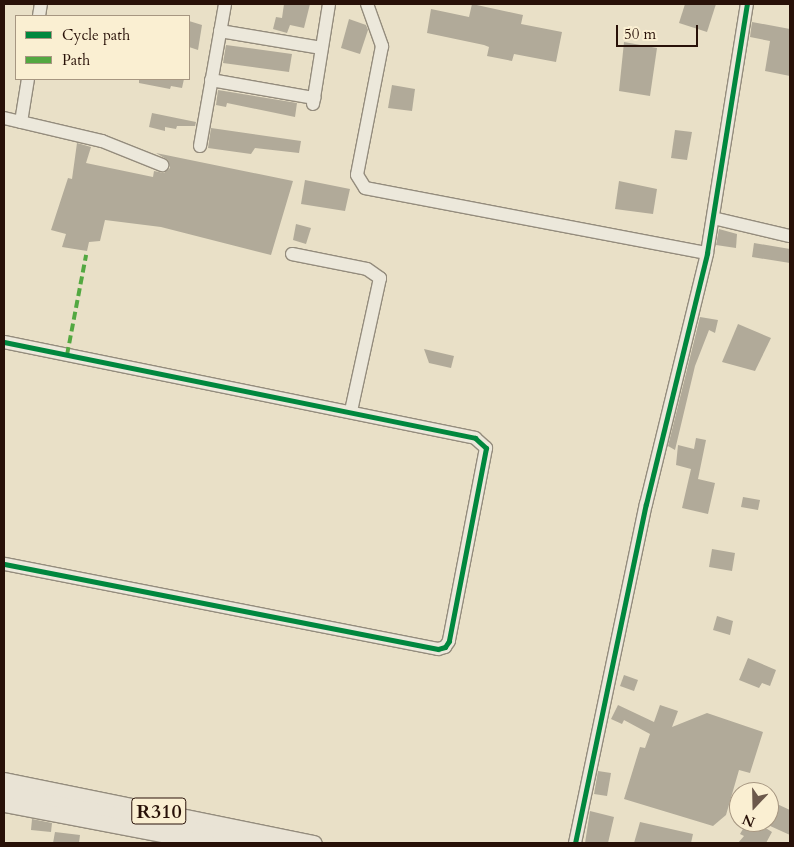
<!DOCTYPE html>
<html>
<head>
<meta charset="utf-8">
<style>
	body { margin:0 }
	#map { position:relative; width:794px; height:847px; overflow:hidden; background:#e9e0c7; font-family:Cardo,serif }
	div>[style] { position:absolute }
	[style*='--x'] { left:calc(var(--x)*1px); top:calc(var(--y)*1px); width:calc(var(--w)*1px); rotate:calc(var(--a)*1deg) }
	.building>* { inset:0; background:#b1aa99 }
	.roads { filter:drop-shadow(1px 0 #948c7d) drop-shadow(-1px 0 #948c7d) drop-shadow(0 1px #948c7d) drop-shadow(0 -1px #948c7d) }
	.minor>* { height:12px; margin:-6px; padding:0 6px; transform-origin:6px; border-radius:6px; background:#ece8db }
	.major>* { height:15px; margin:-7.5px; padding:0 7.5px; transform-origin:7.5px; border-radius:7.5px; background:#e9e3d5 }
	.quiet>* { height:4px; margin-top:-2px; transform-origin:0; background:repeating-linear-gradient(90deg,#53a841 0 8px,transparent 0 12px) }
	.cycleway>* { height:5px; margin:-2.5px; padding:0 2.5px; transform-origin:2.5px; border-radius:2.5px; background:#00873e }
	span { translate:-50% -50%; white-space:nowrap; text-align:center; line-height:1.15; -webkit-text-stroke:4.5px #faefd2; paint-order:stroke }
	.shield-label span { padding:1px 4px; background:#faefd2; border:1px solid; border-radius:4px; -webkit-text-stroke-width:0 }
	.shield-label { font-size:20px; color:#281108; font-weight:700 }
	.frame { position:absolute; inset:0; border:5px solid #281108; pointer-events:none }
	.legend { position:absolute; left:15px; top:15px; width:175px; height:65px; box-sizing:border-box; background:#faefd2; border:1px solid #a69681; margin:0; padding:6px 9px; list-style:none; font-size:15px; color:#281108 }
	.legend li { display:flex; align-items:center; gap:10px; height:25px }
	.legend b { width:25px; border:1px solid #a69681 }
	.north { position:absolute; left:729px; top:782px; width:50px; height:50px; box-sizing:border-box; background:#faefd2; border:1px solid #a69681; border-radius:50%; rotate:201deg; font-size:14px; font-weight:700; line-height:20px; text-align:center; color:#281108 }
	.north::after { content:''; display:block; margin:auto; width:18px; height:22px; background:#6c594b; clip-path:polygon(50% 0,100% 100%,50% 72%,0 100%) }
	.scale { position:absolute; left:616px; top:25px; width:82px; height:22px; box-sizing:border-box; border:2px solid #281108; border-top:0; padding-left:6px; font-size:15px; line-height:18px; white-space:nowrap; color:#281108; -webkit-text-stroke:4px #faefd2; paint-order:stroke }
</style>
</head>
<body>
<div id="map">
	<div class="building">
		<i style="clip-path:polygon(284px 4px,310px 4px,304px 28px,290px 25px,287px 33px,273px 29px,276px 17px,282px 18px)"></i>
		<i style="clip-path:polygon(472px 4px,523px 15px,521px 24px,562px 32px,556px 62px,514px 54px,512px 61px,487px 56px,489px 47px,484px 45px,427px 33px,431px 9px,469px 17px)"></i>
		<i style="clip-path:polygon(685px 4px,716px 4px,707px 32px,679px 23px)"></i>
		<i style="clip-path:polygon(349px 19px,366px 25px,368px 30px,360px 54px,341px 48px)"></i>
		<i style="clip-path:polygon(189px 21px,202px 25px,198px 50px,189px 47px)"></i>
		<i style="clip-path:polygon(752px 22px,790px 29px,790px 76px,765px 71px,770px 41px,750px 37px)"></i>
		<i style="clip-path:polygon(624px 42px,657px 48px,650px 96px,619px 91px)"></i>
		<i style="clip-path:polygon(226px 45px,292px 54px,289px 72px,223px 63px)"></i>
		<i style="clip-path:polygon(139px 79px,184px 79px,182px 88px,171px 86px,170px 89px,139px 83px)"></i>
		<i style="clip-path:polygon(392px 85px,415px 89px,412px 111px,388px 108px)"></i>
		<i style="clip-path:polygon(218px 90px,297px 103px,295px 117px,227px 103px,226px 107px,216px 105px)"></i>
		<i style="clip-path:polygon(152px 113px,196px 122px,195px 126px,177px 126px,176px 129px,165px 127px,165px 131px,149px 127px)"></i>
		<i style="clip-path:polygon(211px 128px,301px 141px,299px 153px,255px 148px,251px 154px,208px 148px)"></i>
		<i style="clip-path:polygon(675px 130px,692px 132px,687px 160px,671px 158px)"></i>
		<i style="clip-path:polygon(77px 143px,91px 147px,86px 163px,153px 177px,154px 171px,164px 173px,170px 168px,168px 160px,156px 153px,293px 181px,271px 255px,161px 227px,105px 220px,100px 241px,89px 242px,87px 251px,62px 247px,66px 234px,51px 230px,68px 178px,72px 179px)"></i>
		<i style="clip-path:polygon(305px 180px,350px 189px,345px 211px,301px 204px)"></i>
		<i style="clip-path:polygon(619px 181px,657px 189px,653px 214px,615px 209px)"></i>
		<i style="clip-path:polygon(296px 224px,311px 228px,306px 244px,293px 240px)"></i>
		<i style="clip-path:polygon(719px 229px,737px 234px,736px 248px,716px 245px)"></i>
		<i style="clip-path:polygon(754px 243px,790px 249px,790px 263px,752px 257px)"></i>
		<i style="clip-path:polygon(700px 317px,718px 320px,715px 333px,709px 330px,695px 366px,675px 450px,668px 446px)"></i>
		<i style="clip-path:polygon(738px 324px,771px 338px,755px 371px,722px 362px)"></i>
		<i style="clip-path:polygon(424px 349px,454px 356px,451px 368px,429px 363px)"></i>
		<i style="clip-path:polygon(696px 438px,706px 440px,698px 479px,715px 483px,708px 514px,682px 508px,691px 469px,676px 465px,678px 445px,694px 449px)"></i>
		<i style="clip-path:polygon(743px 497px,760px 500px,758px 510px,741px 507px)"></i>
		<i style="clip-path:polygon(712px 549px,735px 553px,732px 571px,709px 567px)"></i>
		<i style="clip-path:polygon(717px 616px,733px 621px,730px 635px,713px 630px)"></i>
		<i style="clip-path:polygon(748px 658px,776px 670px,770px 686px,762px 683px,759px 688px,739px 680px)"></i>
		<i style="clip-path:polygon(624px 675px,638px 680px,634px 691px,620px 686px)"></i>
		<i style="clip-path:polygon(618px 705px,654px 722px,660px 705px,678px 711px,672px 727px,707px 713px,763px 732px,750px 773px,739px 770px,726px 815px,713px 826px,624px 799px,640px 747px,645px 748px,650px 734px,624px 720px,622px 724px,611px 719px)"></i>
		<i style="clip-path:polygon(598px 771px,611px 773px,607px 796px,594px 794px)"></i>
		<i style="clip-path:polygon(777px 804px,790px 810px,790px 835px,768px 825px)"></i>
		<i style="clip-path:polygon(590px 811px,614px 817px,608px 843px,585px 843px)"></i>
		<i style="clip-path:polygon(32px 819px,52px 823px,51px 832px,31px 830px)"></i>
		<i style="clip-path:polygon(640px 822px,693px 834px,691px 843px,634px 843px)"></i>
		<i style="clip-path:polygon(747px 822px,756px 822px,772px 832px,766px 843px,738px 843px,744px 836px,740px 834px)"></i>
		<i style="clip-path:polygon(55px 832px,80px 835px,79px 843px,53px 843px)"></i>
	</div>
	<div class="roads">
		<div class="minor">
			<i style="--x:367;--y:4;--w:45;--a:70.3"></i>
			<i style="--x:382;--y:46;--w:131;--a:101"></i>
			<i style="--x:357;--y:175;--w:15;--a:58"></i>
			<i style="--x:365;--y:188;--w:348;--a:10.8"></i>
			<i style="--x:39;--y:16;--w:12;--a:-81"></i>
			<i style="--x:220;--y:31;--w:103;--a:9.5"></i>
			<i style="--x:211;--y:80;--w:105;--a:9.9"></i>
			<i style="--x:313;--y:104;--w:101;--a:-80.9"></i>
			<i style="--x:4;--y:118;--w:101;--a:13.2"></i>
			<i style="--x:102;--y:141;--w:65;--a:21.8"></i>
			<i style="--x:21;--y:122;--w:44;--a:-80.8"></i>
			<i style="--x:200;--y:146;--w:144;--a:-80"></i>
			<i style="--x:713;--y:218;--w:79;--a:13.2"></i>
			<i style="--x:292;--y:254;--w:76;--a:11.3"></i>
			<i style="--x:367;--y:269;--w:16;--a:35"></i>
			<i style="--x:380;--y:278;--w:136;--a:102.3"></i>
			<i style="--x:4;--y:342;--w:481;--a:11.5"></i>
			<i style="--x:475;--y:438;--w:15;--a:42"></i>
			<i style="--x:486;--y:448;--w:197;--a:100.9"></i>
			<i style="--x:449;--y:641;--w:7;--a:124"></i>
			<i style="--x:445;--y:647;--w:7;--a:164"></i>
			<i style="--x:438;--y:649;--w:442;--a:-168.9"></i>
			<i style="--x:575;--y:843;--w:346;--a:-78.2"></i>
			<i style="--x:646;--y:504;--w:258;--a:-76.3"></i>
			<i style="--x:707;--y:253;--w:252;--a:-80.9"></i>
		</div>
		<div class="major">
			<i style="--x:4;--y:780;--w:316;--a:11.5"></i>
			<i style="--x:4;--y:793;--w:264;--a:10.9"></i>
			<i style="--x:4;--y:804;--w:209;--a:10.8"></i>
		</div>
	</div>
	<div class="quiet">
		<i style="--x:67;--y:355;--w:102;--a:-79.2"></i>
	</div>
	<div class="cycleway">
		<i style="--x:4;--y:342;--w:481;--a:11.5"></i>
		<i style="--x:475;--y:438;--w:15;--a:42"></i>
		<i style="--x:486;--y:448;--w:197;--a:100.9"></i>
		<i style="--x:449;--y:641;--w:7;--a:124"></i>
		<i style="--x:445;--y:647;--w:7;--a:164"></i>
		<i style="--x:438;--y:649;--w:442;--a:-168.9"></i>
		<i style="--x:575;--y:843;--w:346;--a:-78.2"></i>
		<i style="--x:646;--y:504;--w:258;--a:-76.3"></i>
		<i style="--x:707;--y:253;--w:252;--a:-80.9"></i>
	</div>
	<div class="shield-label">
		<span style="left:159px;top:811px">R310</span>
	</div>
	<div class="frame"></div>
	<ul class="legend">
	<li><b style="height:6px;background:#00873e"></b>Cycle path</li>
	<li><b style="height:6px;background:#53a841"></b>Path</li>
	</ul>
	<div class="north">N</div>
	<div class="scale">50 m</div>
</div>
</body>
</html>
